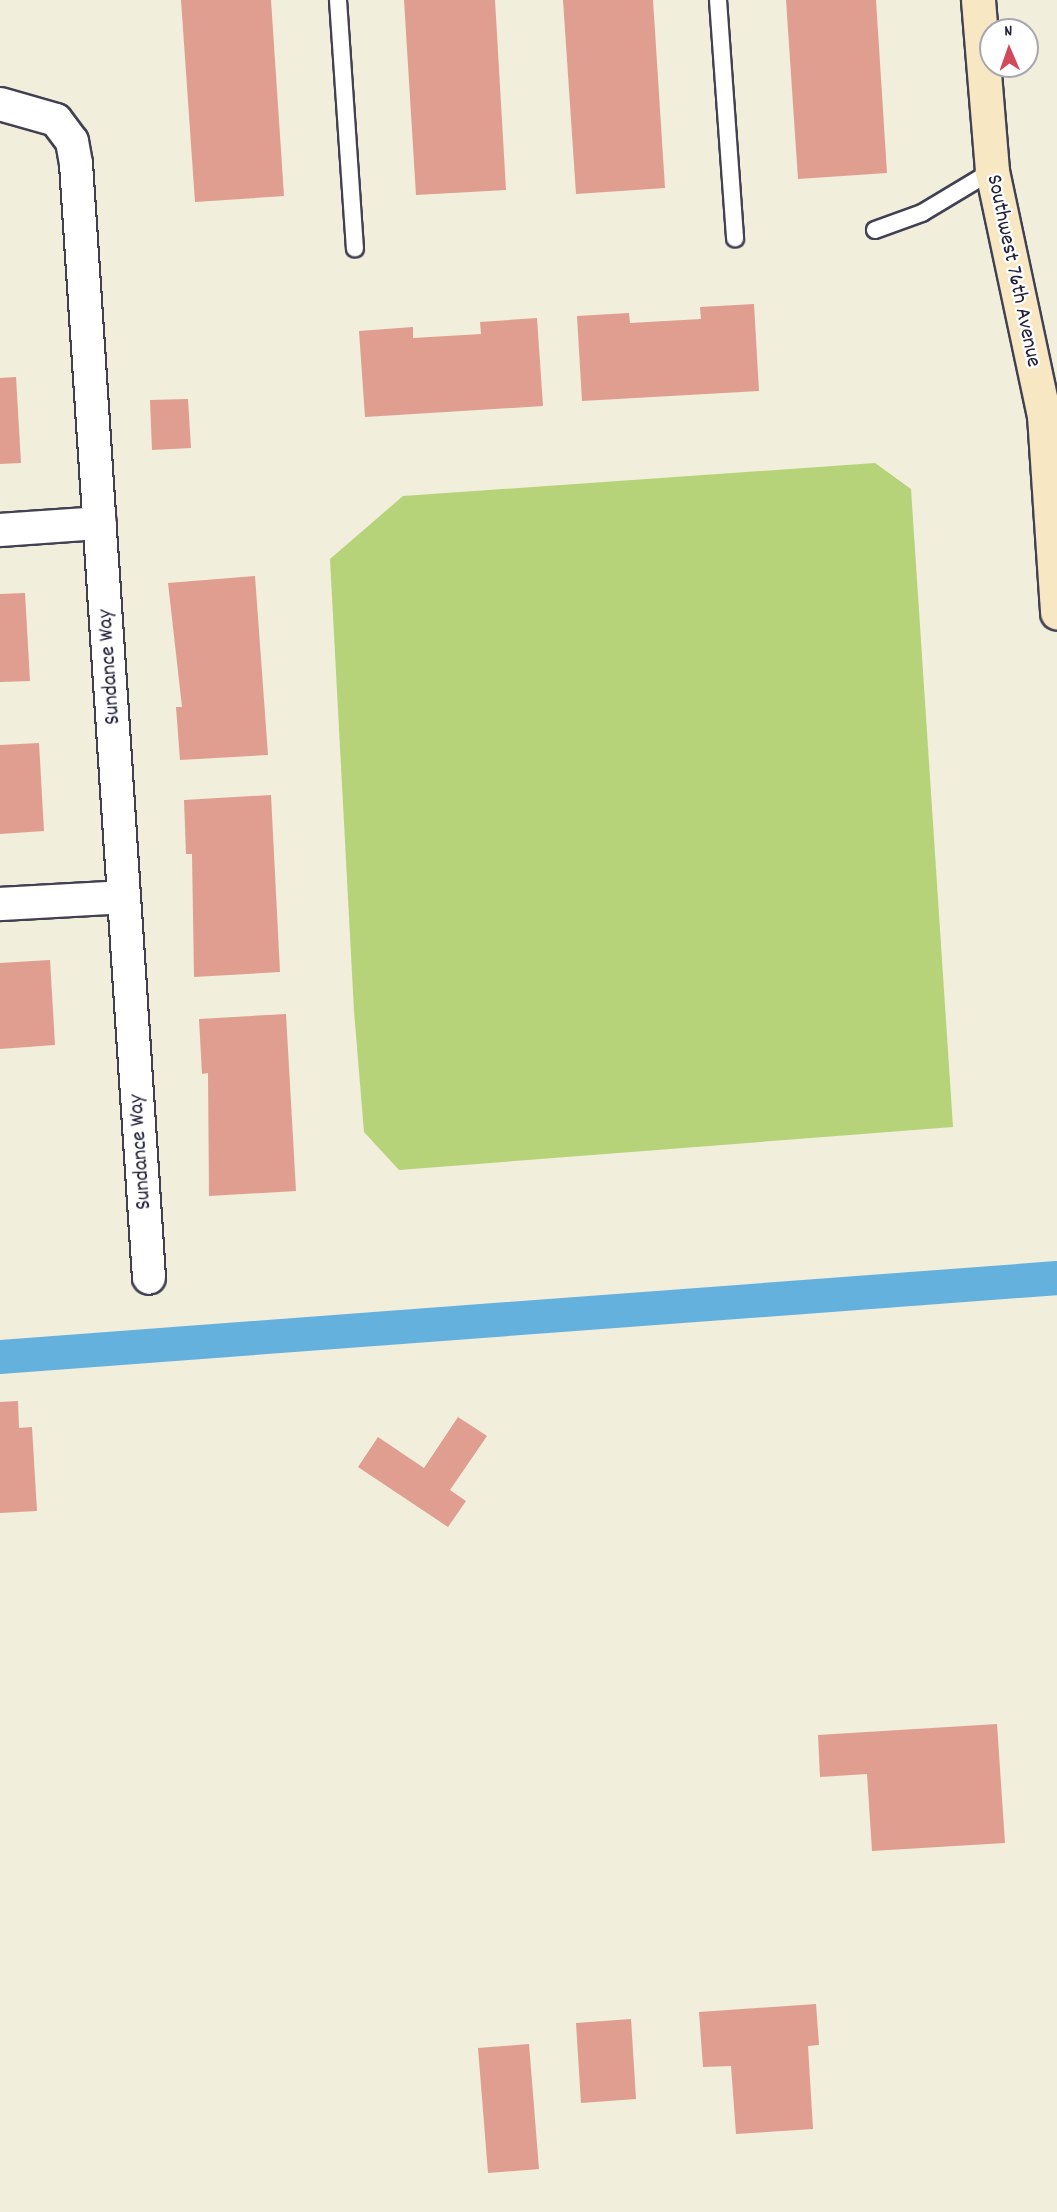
<!DOCTYPE html>
<html>
<head>
<meta charset="utf-8">
<style>
	body { margin:0 }
	#map { position:relative; width:1057px; height:2212px; overflow:hidden; background:#f1eedb; font-family:Dekko,sans-serif }
	div>[style] { position:absolute }
	[style*='--x'] { left:calc(var(--x)*1px); top:calc(var(--y)*1px); width:calc(var(--w)*1px); rotate:calc(var(--a)*1deg) }
	.green>* { inset:0; background:#b6d37a }
	.canal>* { height:34px; margin:-17px; padding:0 17px; transform-origin:17px; border-radius:17px; background:#64b1de }
	.building>* { inset:0; background:#df9e90 }
	.roads { filter:drop-shadow(2px 0 #414153) drop-shadow(-2px 0 #414153) drop-shadow(0 2px #414153) drop-shadow(0 -2px #414153) }
	.lane>* { height:16px; margin:-8px; padding:0 8px; transform-origin:8px; border-radius:8px; background:#fff }
	.street>* { height:32px; margin:-16px; padding:0 16px; transform-origin:16px; border-radius:16px; background:#fff }
	.secondary>* { height:33px; margin:-16.5px; padding:0 16.5px; transform-origin:16.5px; border-radius:16.5px; background:#f7e8c3 }
	span { translate:-50% -50%; white-space:nowrap; text-align:center; line-height:1.15; -webkit-text-stroke:4.5px #fff; paint-order:stroke }
	.street-label { font-size:22px; color:#22223b }
	.north { position:absolute; left:979px; top:18px; width:60px; height:60px; box-sizing:border-box; background:#fff; border:2px solid #a7a7b1; border-radius:50%; rotate:358deg; font-size:16px; font-weight:700; line-height:24px; text-align:center; color:#22223b }
	.north::after { content:''; display:block; margin:auto; width:21px; height:27px; background:#d1495b; clip-path:polygon(50% 0,100% 100%,50% 72%,0 100%) }
</style>
</head>
<body>
<div id="map">
	<div class="green">
		<i style="clip-path:polygon(875px 463px,911px 489px,953px 1127px,399px 1170px,364px 1132px,354px 1011px,330px 559px,403px 496px)"></i>
	</div>
	<div class="canal">
		<i style="--x:0;--y:1357;--w:1060;--a:-4.27"></i>
	</div>
	<div class="building">
		<i style="clip-path:polygon(181px 0,271px 0,284px 196px,195px 202px)"></i>
		<i style="clip-path:polygon(404px 0,495px 0,506px 190px,416px 195px)"></i>
		<i style="clip-path:polygon(563px 0,653px 0,665px 188px,576px 194px)"></i>
		<i style="clip-path:polygon(786px 0,876px 0,887px 173px,798px 179px)"></i>
		<i style="clip-path:polygon(754px 304px,759px 391px,582px 401px,577px 316px,629px 313px,630px 323px,701px 319px,700px 307px)"></i>
		<i style="clip-path:polygon(537px 318px,543px 406px,365px 417px,359px 331px,413px 327px,413px 338px,481px 334px,480px 322px)"></i>
		<i style="clip-path:polygon(16px 377px,21px 463px,0 464px,0 378px)"></i>
		<i style="clip-path:polygon(188px 399px,191px 448px,152px 450px,150px 400px)"></i>
		<i style="clip-path:polygon(255px 576px,268px 755px,180px 760px,176px 707px,182px 707px,168px 583px)"></i>
		<i style="clip-path:polygon(25px 593px,30px 681px,0 682px,0 594px)"></i>
		<i style="clip-path:polygon(39px 743px,44px 831px,0 834px,0 745px)"></i>
		<i style="clip-path:polygon(271px 795px,280px 972px,194px 977px,192px 854px,186px 854px,184px 800px)"></i>
		<i style="clip-path:polygon(50px 960px,55px 1045px,0 1049px,0 963px)"></i>
		<i style="clip-path:polygon(286px 1014px,296px 1191px,209px 1196px,208px 1073px,202px 1074px,199px 1019px)"></i>
		<i style="clip-path:polygon(18px 1401px,19px 1428px,32px 1427px,37px 1511px,0 1513px,0 1402px)"></i>
		<i style="clip-path:polygon(458px 1417px,487px 1436px,450px 1490px,466px 1501px,448px 1527px,358px 1467px,378px 1437px,424px 1468px)"></i>
		<i style="clip-path:polygon(997px 1724px,1005px 1843px,872px 1851px,867px 1774px,820px 1777px,818px 1735px)"></i>
		<i style="clip-path:polygon(816px 2004px,819px 2045px,808px 2046px,813px 2129px,736px 2134px,731px 2066px,703px 2067px,699px 2012px)"></i>
		<i style="clip-path:polygon(631px 2019px,636px 2099px,581px 2103px,576px 2023px)"></i>
		<i style="clip-path:polygon(529px 2044px,539px 2169px,488px 2173px,478px 2048px)"></i>
	</div>
	<div class="roads">
		<div class="lane">
			<i style="--x:338;--y:0;--w:249;--a:86.1"></i>
			<i style="--x:718;--y:0;--w:239;--a:85.9"></i>
			<i style="--x:875;--y:230;--w:50;--a:-19.9"></i>
			<i style="--x:922;--y:213;--w:82;--a:-31"></i>
		</div>
		<div class="street">
			<i style="--x:0;--y:104;--w:58;--a:15.9"></i>
			<i style="--x:56;--y:120;--w:26;--a:53"></i>
			<i style="--x:72;--y:141;--w:23;--a:80"></i>
			<i style="--x:76;--y:164;--w:1116;--a:86.25"></i>
			<i style="--x:0;--y:530;--w:100;--a:-4"></i>
			<i style="--x:0;--y:904;--w:124;--a:-3.2"></i>
		</div>
		<div class="secondary">
			<i style="--x:978;--y:0;--w:172;--a:85.3"></i>
			<i style="--x:992;--y:171;--w:249;--a:78"></i>
			<i style="--x:1044;--y:415;--w:198;--a:86.2"></i>
		</div>
	</div>
	<div class="street-label">
		<span style="left:1013px;top:271px;rotate:78deg">Southwest 76th Avenue</span>
		<span style="left:110px;top:667px;rotate:-94deg">Sundance Way</span>
		<span style="left:141px;top:1152px;rotate:-94deg">Sundance Way</span>
	</div>
	<div class="north">N</div>
</div>
</body>
</html>
